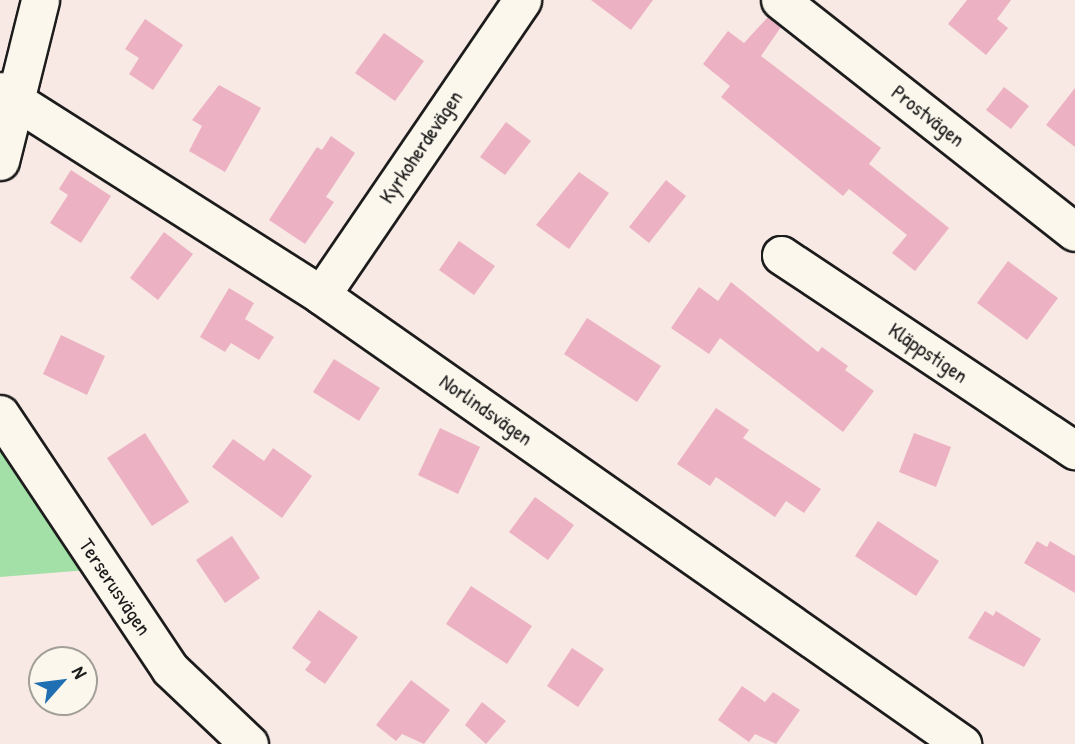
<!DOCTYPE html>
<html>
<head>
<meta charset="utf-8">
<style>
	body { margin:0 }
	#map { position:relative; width:1075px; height:744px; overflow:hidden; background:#f8e9e4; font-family:"Patrick Hand",sans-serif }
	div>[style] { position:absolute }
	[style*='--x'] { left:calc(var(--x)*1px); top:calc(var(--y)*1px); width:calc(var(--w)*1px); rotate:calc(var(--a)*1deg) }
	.green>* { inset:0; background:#a3e0a7 }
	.building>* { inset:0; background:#ecb2c3 }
	.roads { filter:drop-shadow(2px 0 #1c1c1c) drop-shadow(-2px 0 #1c1c1c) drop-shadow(0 2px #1c1c1c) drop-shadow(0 -2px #1c1c1c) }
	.minor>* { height:37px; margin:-18.5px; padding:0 18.5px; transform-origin:18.5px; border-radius:18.5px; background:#fbf7ec }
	span { translate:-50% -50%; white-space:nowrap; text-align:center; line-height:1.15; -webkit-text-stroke:6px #fbf7ec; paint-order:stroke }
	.street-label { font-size:21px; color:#1c1c1c }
	.north { position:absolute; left:28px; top:646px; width:70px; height:70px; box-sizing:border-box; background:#fbf7ec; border:2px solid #a29f99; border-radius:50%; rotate:62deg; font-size:19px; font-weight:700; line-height:28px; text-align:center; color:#1c1c1c }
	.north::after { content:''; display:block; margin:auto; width:24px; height:32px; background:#1f6fb2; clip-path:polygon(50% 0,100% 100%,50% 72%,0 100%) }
</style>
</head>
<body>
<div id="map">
	<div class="green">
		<i style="clip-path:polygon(0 429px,88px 570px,0 577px)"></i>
	</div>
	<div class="building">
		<i style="clip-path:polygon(591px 0,653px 0,631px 30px)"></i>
		<i style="clip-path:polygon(967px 0,1011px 0,997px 19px,1008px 28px,986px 55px,948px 24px)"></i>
		<i style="clip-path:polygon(768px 17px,781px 27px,761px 56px,881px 148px,869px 164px,949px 228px,915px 271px,892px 253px,907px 235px,849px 189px,843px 196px,721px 97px,730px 86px,703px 64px,728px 31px,744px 43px)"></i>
		<i style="clip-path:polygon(145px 19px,183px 45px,153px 90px,129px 74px,139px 58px,125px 49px)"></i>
		<i style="clip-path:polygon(384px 33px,424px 61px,395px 101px,355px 73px)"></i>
		<i style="clip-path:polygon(219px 85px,261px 108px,225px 172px,189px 151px,202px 126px,192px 120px)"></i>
		<i style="clip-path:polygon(1004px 87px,1029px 106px,1011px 129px,986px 110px)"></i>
		<i style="clip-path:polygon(1075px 88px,1075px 147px,1046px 125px)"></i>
		<i style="clip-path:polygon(506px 122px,531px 141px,505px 175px,480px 157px)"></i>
		<i style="clip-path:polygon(331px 136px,355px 153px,326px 197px,334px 202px,305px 244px,269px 220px,317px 147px,322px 150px)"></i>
		<i style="clip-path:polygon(71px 170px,111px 196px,81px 243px,50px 223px,68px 195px,59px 189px)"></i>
		<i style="clip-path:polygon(579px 172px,609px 193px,569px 249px,536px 225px)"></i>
		<i style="clip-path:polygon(666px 180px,686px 196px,649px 243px,629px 227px)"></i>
		<i style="clip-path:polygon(164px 232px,193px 254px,158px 300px,130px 278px)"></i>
		<i style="clip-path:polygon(459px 241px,495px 266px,474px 295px,439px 270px)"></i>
		<i style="clip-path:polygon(1008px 261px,1058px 298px,1027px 340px,977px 303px)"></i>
		<i style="clip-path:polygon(731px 282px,818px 352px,822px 347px,848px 366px,845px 370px,874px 391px,843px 432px,720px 338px,709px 354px,671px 328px,699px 287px,718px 301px)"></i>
		<i style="clip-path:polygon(229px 288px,254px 303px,245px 319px,274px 337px,259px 360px,231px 343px,225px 352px,200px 337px)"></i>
		<i style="clip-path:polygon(587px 318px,661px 366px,637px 402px,564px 354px)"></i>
		<i style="clip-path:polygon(61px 335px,105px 356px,87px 395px,43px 374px)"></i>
		<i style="clip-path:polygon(334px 359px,380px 388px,359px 421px,313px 392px)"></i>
		<i style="clip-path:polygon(716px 408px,749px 430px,743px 438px,821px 489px,804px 513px,786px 501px,775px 517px,716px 477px,710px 486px,677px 464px)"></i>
		<i style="clip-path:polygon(440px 428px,480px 447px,458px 494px,418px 475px)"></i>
		<i style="clip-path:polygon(145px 433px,189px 502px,152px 526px,107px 458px)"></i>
		<i style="clip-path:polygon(914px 433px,951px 447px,936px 487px,899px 472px)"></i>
		<i style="clip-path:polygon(233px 439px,264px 461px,273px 448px,312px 476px,282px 518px,212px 467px)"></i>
		<i style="clip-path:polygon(535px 497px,574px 525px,548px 560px,509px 532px)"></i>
		<i style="clip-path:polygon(878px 521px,939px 561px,916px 596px,855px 556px)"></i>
		<i style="clip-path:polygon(232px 536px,260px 578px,225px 603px,196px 560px)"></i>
		<i style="clip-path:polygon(1037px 541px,1047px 547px,1050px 541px,1075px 556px,1075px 593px,1024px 563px)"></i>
		<i style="clip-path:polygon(471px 586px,532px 626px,507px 664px,446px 624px)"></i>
		<i style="clip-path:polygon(319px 610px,358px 637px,325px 684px,305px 670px,311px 662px,292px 648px)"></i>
		<i style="clip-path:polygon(985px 611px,993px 616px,996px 611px,1041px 639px,1024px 667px,968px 638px)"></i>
		<i style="clip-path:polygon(572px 648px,604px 669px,578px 707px,547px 686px)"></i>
		<i style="clip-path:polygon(411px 680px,450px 710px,424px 744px,402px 734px,396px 741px,376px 725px)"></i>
		<i style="clip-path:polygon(742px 686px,765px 702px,773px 692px,800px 710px,776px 744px,755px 734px,749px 742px,718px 720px)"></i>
		<i style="clip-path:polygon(482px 702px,506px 721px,486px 744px,465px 725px)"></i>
	</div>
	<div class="roads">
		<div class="minor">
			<i style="--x:780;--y:0;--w:375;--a:38.2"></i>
			<i style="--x:0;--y:91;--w:380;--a:32.4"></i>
			<i style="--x:321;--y:295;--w:783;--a:35.01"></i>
			<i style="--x:0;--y:161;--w:166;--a:-76"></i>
			<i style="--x:781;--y:255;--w:353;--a:33.6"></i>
			<i style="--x:321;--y:295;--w:357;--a:-55.7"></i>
			<i style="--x:0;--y:414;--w:306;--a:56.3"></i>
			<i style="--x:170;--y:669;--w:109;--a:43.5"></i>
		</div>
	</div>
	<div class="street-label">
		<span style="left:928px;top:116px;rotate:38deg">Prostvägen</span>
		<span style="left:421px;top:147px;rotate:-56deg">Kyrkoherdevägen</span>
		<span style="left:928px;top:353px;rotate:34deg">Kläppstigen</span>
		<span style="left:486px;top:410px;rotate:35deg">Norlindsvägen</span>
		<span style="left:115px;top:587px;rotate:56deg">Terserusvägen</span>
	</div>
	<div class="north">N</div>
</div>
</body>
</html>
